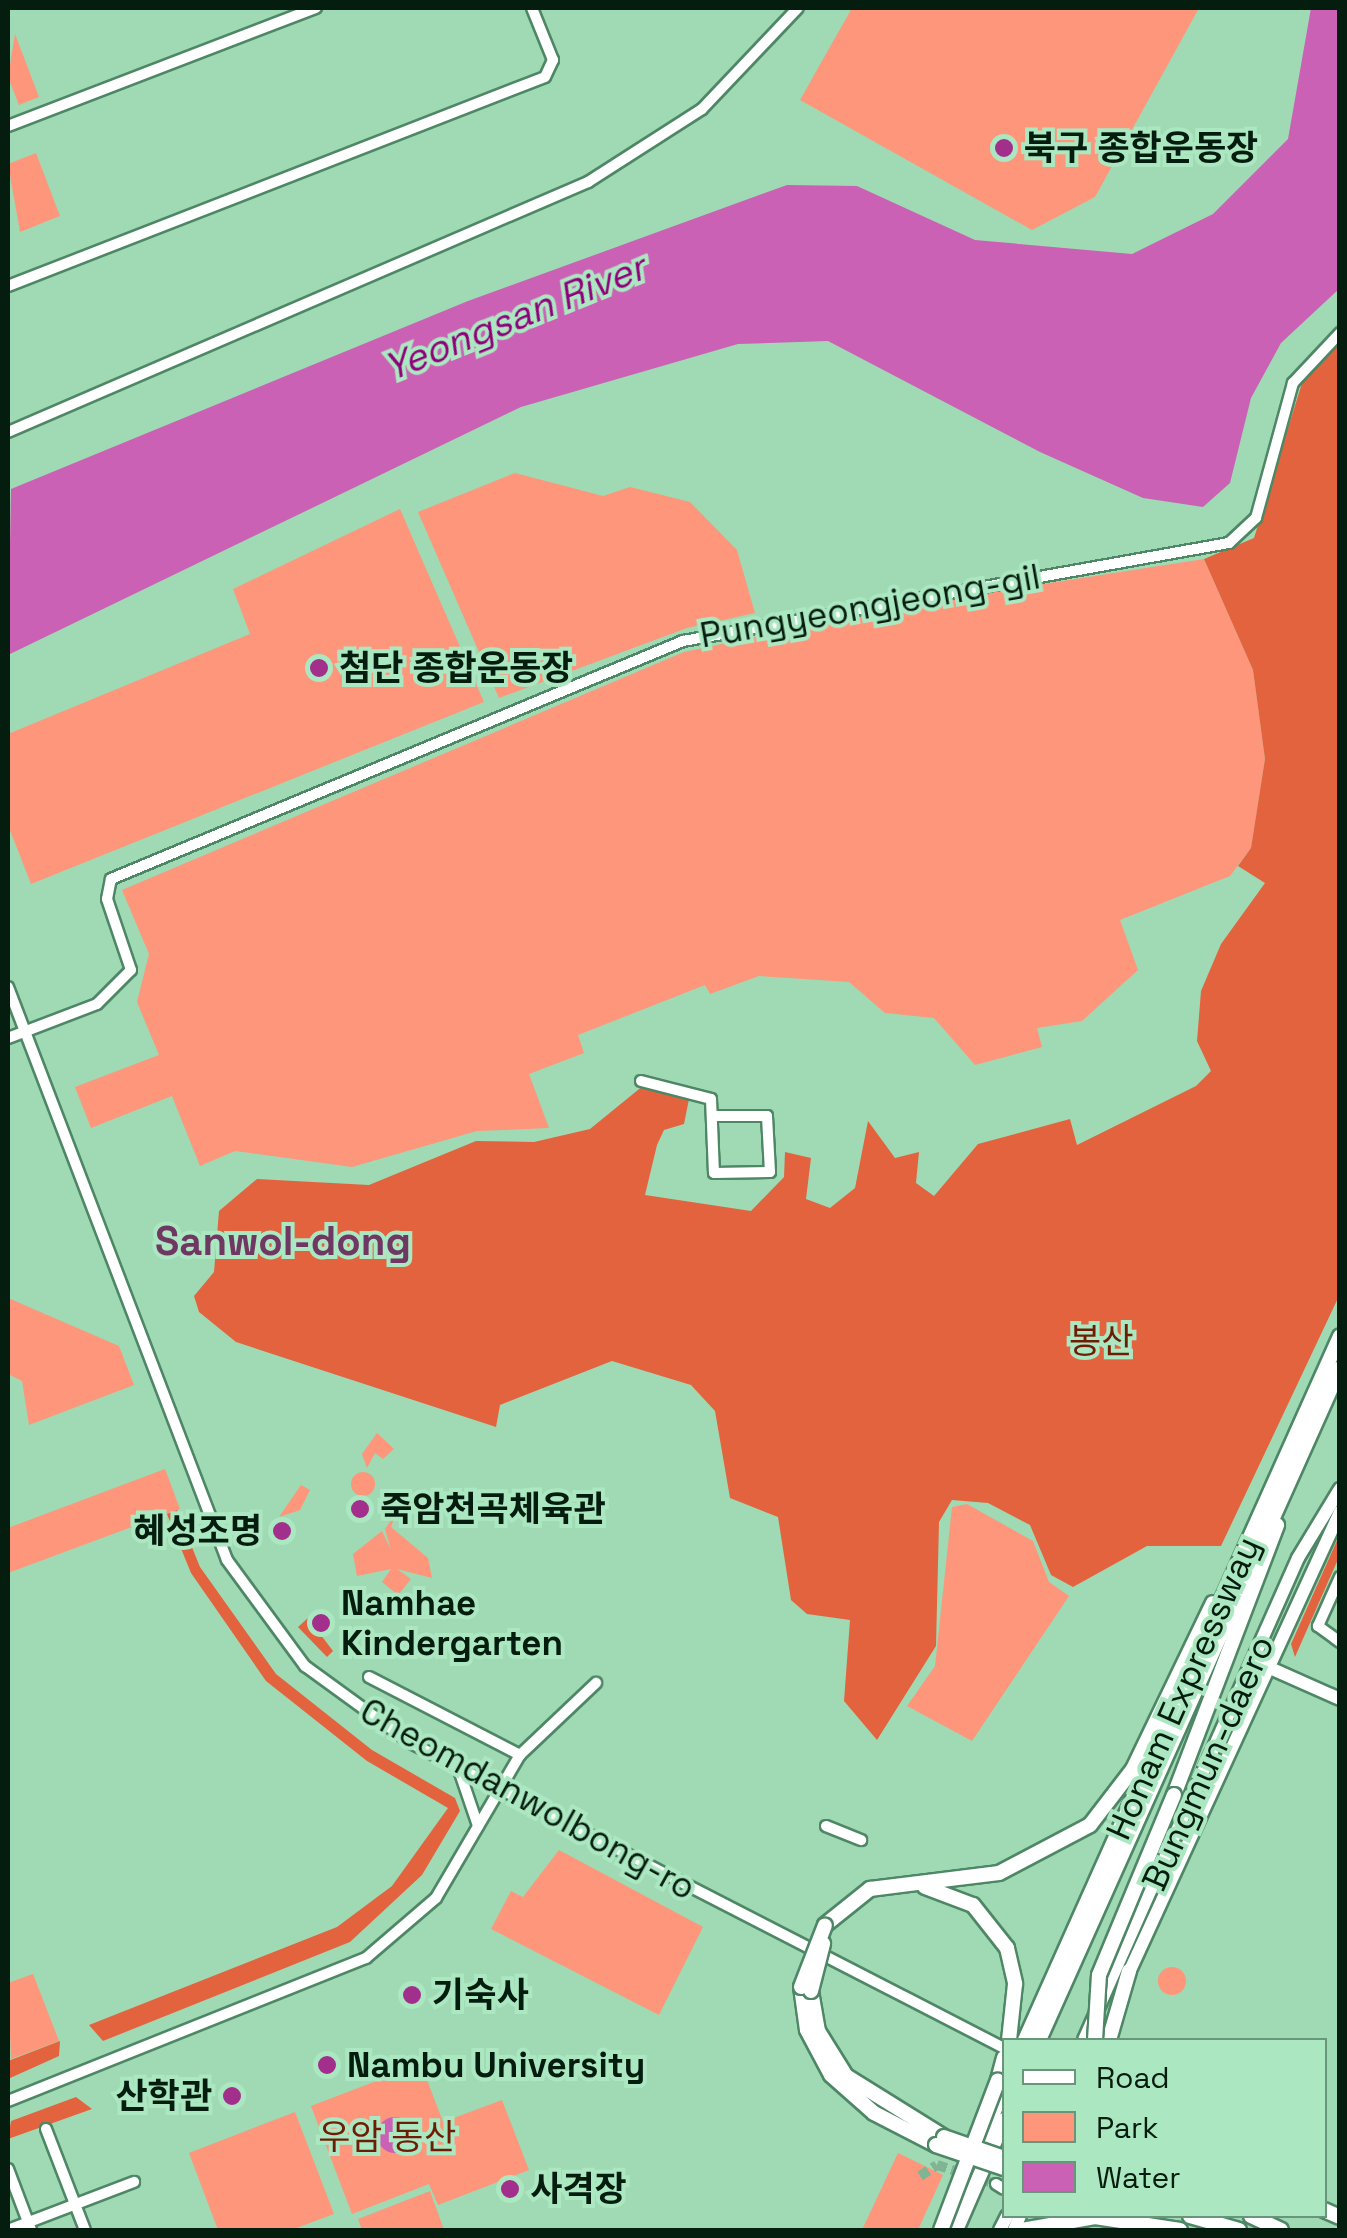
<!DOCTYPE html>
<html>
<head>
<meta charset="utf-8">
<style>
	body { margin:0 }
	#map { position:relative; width:1347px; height:2238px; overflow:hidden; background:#9fdab4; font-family:"Space Grotesk","Noto Sans KR",sans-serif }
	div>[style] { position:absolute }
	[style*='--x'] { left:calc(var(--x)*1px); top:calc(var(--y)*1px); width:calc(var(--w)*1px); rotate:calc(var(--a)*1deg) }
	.green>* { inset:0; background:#fd967a }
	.round { border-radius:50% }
	.forest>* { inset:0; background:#e3633f }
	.water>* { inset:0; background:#cb61b4 }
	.minor-tunnel>* { height:10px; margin-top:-5px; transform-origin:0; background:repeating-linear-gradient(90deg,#80b493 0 10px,transparent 0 15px) }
	.roads { filter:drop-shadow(2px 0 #4e8765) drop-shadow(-2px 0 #4e8765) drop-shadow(0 2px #4e8765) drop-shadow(0 -2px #4e8765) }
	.minor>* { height:10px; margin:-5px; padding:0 5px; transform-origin:5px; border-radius:5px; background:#fff }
	.major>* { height:12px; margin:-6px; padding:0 6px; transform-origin:6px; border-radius:6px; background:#fff }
	.highway>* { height:14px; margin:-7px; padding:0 7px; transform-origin:7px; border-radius:7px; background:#fff }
	.bridges { filter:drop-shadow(2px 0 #4e8765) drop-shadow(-2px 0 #4e8765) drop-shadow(0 2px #4e8765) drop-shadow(0 -2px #4e8765) }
	.highway-bridge>* { height:14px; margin:-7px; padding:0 7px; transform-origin:7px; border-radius:7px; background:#fff }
	.dots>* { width:28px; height:28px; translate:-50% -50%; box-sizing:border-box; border:5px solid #abe7c1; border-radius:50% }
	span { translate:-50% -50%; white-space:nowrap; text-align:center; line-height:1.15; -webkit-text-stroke:8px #abe7c1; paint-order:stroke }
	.poi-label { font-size:35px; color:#051d0f; font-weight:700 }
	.left { translate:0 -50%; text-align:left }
	.right { translate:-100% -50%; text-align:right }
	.street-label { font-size:35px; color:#051d0f }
	.park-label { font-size:35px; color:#6e1d04 }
	.water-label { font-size:38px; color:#90007b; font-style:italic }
	.quarter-label { font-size:40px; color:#703763; font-weight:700 }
	.frame { position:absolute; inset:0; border:10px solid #051d0f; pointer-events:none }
	.legend { position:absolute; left:1002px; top:2038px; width:325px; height:180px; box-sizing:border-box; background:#abe7c1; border:2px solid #69967a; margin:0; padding:12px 18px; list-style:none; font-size:30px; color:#051d0f }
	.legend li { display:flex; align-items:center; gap:20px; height:50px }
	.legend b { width:50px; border:2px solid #69967a }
</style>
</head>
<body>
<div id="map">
	<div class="green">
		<i style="clip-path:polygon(852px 8px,1199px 8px,1095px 197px,1032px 230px,800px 100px)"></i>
		<i style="clip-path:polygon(15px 34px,39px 97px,19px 105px,8px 77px)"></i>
		<i style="clip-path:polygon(36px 153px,60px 216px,20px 232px,8px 164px)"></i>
		<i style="clip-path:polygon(515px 473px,603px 496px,630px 487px,690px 502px,737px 550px,755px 613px,687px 628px,499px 698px,418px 512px)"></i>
		<i style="clip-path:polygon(400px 509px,484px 702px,31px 884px,8px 825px,8px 734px,250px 634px,233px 589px)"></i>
		<i style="clip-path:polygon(1204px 559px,1253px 670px,1265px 759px,1251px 848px,1230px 876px,1120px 920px,1138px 970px,1082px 1021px,1037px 1028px,1042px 1047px,975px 1065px,934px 1018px,885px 1013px,849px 982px,759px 976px,710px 994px,705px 985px,578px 1035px,584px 1053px,529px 1074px,549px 1128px,477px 1131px,352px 1167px,235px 1151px,200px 1166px,172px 1096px,91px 1128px,75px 1087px,159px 1055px,137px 1002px,149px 954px,122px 890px,684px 652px,902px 606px)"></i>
		<i style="clip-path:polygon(8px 1298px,119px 1346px,134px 1385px,29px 1425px,22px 1381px,8px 1374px)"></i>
		<i style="clip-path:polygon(377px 1433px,394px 1449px,383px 1459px,375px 1453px,367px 1468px,362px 1454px)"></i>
		<i style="clip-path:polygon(165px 1469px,180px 1509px,8px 1573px,8px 1528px)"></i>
		<i class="round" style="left:351px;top:1472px;width:24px;height:24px"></i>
		<i style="clip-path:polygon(301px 1485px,310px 1490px,300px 1510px,279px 1517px)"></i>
		<i style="clip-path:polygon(967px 1504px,1033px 1541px,1049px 1582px,1069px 1596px,972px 1741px,907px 1706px,935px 1666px,952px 1507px)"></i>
		<i style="clip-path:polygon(396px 1513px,391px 1527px,428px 1558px,432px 1578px,397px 1569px,411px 1579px,398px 1595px,382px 1582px,391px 1569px,357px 1576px,353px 1554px,382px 1531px,391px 1550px,385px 1529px)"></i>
		<i style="clip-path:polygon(559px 1850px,703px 1927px,659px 2015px,491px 1929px,511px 1891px,523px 1897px)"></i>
		<i class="round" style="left:1158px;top:1967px;width:28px;height:28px"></i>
		<i style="clip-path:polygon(33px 1974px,59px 2041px,11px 2059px,8px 1983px)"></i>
		<i style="clip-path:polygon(421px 2064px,443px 2122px,502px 2100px,529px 2170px,438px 2205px,429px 2184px,352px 2214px,311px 2106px)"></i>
		<i style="clip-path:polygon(295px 2112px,334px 2214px,291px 2230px,218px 2230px,189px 2153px)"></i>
		<i style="clip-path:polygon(898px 2153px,943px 2175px,918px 2230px,862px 2230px)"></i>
		<i style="clip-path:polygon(430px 2191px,444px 2230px,362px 2230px,358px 2219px)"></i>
	</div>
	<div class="forest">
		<i style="clip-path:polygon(1339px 340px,1339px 1296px,1221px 1546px,1147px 1546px,1073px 1587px,1051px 1575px,1030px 1525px,988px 1503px,952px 1500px,939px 1522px,936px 1646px,877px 1740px,844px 1701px,850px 1620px,807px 1614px,791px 1600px,778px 1517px,730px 1498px,715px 1411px,691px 1385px,612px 1361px,500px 1405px,496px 1427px,236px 1342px,199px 1312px,194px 1296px,214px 1272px,219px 1211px,257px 1179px,369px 1185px,476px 1141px,534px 1142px,590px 1129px,644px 1085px,689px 1099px,684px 1124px,664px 1130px,657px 1145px,645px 1195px,751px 1211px,784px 1177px,785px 1152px,811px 1158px,806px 1199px,830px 1208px,855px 1188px,868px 1121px,895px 1158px,919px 1152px,916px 1183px,934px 1196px,978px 1144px,1070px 1119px,1077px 1145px,1196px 1086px,1211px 1071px,1197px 1041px,1201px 991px,1221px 944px,1265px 883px,1238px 866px,1251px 848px,1265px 759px,1253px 670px,1204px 559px,1254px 538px,1302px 383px)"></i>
		<i style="clip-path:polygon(177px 1510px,200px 1567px,276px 1674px,372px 1750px,455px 1798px,460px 1811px,422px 1875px,350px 1942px,103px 2041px,89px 2025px,337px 1927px,392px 1886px,448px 1808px,367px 1761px,266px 1681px,191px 1573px,167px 1514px)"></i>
		<i style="clip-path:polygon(1339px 1536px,1339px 1557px,1295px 1657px,1291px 1644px)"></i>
		<i style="clip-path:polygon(308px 1618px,333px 1651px,327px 1657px,298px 1627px)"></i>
		<i style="clip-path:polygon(60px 2041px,59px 2056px,8px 2079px,8px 2061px)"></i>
		<i style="clip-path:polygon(76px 2097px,92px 2109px,8px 2139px,11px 2121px)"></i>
	</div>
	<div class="water">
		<i style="clip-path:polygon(1311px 8px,1339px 8px,1339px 289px,1281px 343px,1251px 398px,1230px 483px,1203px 507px,1143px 498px,1040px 452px,828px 341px,738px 344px,521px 407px,8px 655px,11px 489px,468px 301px,787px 185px,857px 186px,975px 240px,1132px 254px,1213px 214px,1288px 139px)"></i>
		<i class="round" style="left:377px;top:2117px;width:36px;height:36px"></i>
	</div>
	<div class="minor-tunnel">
		<i style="--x:920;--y:2176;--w:20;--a:-33"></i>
		<i style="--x:937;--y:2165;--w:62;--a:17.9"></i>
	</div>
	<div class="roads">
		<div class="minor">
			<i style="--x:8;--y:126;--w:330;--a:-21"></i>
			<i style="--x:8;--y:286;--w:576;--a:-21.27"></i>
			<i style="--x:545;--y:77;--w:19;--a:-65"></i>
			<i style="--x:553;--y:60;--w:56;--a:-112"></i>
			<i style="--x:8;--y:432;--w:632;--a:-23.32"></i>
			<i style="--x:588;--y:182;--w:135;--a:-32.6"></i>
			<i style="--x:702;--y:109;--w:139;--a:-46.5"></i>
			<i style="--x:8;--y:987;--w:613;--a:69.08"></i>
			<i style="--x:227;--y:1560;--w:132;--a:53.7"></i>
			<i style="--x:305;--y:1666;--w:131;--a:36"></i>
			<i style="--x:411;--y:1743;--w:667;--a:27.22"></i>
			<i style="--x:8;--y:1038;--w:95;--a:-20.9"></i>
			<i style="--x:97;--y:1004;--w:48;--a:-45"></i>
			<i style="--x:131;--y:970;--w:75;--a:-108.7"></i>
			<i style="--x:107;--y:899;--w:20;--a:-79"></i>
			<i style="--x:111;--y:879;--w:620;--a:-22.59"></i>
			<i style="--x:683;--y:641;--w:555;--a:-10.18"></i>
			<i style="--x:1229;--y:543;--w:37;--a:-43"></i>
			<i style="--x:1256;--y:518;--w:140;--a:-74.7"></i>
			<i style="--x:1293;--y:383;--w:69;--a:-46.8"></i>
			<i style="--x:641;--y:1081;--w:72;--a:14.4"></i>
			<i style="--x:711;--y:1099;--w:74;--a:87.7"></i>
			<i style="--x:714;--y:1173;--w:56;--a:-1"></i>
			<i style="--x:770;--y:1172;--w:56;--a:-93.1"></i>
			<i style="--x:767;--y:1116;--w:55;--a:180"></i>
			<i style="--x:1340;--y:1577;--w:54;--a:114.2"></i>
			<i style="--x:1318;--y:1626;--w:27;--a:36"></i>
			<i style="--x:369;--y:1677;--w:170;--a:27.3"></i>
			<i style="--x:460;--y:1773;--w:56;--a:71.2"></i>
			<i style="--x:826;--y:1826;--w:38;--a:22"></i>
			<i style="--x:8;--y:2101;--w:386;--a:-21.8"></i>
			<i style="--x:366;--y:1958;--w:92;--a:-40.6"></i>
			<i style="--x:436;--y:1898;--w:166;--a:-59.6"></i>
			<i style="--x:520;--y:1755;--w:105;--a:-43.5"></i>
			<i style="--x:46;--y:2129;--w:108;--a:68.9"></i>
			<i style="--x:8;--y:2169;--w:65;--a:69.3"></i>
			<i style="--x:996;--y:2184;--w:9;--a:32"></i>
			<i style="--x:8;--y:2230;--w:135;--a:-20.9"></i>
		</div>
		<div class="major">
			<i style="--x:1261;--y:1664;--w:86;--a:23.9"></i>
			<i style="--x:1126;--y:1979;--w:514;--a:-65.38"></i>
			<i style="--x:1084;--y:2040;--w:527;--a:-66.06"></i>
			<i style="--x:1298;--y:1558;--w:81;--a:-58.7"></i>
			<i style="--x:1000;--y:2230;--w:16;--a:-63"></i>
			<i style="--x:1014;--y:2230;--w:15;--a:-67"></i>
		</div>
		<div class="highway">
			<i style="--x:1174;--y:1795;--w:289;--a:-69.1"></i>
			<i style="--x:925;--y:1887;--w:51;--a:20.6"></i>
			<i style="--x:973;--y:1905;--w:55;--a:51.7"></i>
			<i style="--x:1007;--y:1948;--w:37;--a:77"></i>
			<i style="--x:1015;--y:1984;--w:56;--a:96.1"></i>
			<i style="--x:825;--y:1925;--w:58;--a:-38.7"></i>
			<i style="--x:870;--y:1889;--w:130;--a:-7.1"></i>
			<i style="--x:999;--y:1873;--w:103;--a:-27.8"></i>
			<i style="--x:1090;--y:1825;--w:71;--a:-52.5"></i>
			<i style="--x:1133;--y:1769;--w:184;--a:-64.3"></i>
			<i style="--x:801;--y:1987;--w:43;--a:82.1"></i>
			<i style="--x:807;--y:2030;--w:51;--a:61.9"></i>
			<i style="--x:831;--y:2075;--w:57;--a:41.5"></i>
			<i style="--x:874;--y:2113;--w:70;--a:27.3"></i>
			<i style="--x:811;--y:1991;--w:41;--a:80.1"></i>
			<i style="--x:818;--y:2031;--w:53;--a:58.1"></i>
			<i style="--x:846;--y:2076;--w:115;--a:31.9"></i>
			<i style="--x:1025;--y:2040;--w:771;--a:-65.89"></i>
			<i style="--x:1039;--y:2040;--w:736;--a:-65.87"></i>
			<i style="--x:1109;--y:2040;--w:72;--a:-73.8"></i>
			<i style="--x:998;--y:2080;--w:23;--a:-75"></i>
			<i style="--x:982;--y:2138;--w:54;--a:-65.8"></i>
			<i style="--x:1324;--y:2210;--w:17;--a:24"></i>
			<i style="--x:1190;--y:2216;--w:51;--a:15.9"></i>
			<i style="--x:1251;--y:2216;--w:33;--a:25"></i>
			<i style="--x:956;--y:2230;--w:120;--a:-66.4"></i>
			<i style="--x:1022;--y:2230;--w:74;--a:-10.1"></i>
			<i style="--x:1095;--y:2217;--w:86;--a:8.7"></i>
		</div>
	</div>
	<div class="bridges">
		<div class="highway-bridge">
			<i style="--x:801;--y:1987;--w:66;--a:-68.8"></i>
			<i style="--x:811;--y:1991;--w:49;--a:-75.7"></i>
			<i style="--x:1095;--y:2040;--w:65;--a:-86.5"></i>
			<i style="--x:1099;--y:1975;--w:195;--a:-67.4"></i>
			<i style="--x:944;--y:2137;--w:64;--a:19.3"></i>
			<i style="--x:936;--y:2145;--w:72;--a:18.7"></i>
			<i style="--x:941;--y:2230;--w:160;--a:-69.2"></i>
		</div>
	</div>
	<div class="dots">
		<i style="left:1004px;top:148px;background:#a12f8b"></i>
		<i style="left:319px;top:668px;background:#a12f8b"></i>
		<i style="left:360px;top:1509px;background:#a12f8b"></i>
		<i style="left:282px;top:1531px;background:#a12f8b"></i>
		<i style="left:321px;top:1623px;background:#a12f8b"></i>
		<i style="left:412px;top:1995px;background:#a12f8b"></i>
		<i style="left:327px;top:2065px;background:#a12f8b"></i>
		<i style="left:232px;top:2096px;background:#a12f8b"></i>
		<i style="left:510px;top:2189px;background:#a12f8b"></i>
	</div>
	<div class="poi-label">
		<span class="left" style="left:1024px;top:148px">북구 종합운동장</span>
		<span class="left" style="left:339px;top:668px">첨단 종합운동장</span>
		<span class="left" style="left:380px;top:1509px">죽암천곡체육관</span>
		<span class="right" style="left:262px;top:1531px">혜성조명</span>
		<span class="left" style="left:341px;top:1623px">Namhae<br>Kindergarten</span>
		<span class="left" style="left:432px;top:1995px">기숙사</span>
		<span class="left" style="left:347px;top:2065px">Nambu University</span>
		<span class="right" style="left:212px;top:2096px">산학관</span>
		<span class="left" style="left:530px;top:2189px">사격장</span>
	</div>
	<div class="street-label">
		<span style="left:870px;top:606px;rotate:-10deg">Pungyeongjeong-gil</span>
		<span style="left:1183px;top:1688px;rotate:-66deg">Honam Expressway</span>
		<span style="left:1208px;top:1763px;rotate:-66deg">Bungmun-daero</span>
		<span style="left:528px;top:1799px;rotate:29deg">Cheomdanwolbong-ro</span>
	</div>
	<div class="park-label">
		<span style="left:1101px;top:1341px">봉산</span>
		<span style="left:387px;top:2137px">우암 동산</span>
	</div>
	<div class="water-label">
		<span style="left:515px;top:318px;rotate:-22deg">Yeongsan River</span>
	</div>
	<div class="quarter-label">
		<span style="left:283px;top:1242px">Sanwol-dong</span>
	</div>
	<div class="frame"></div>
	<ul class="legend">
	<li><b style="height:12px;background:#fff"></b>Road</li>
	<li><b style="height:28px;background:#fd967a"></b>Park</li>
	<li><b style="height:28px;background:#cb61b4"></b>Water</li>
	</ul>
</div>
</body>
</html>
